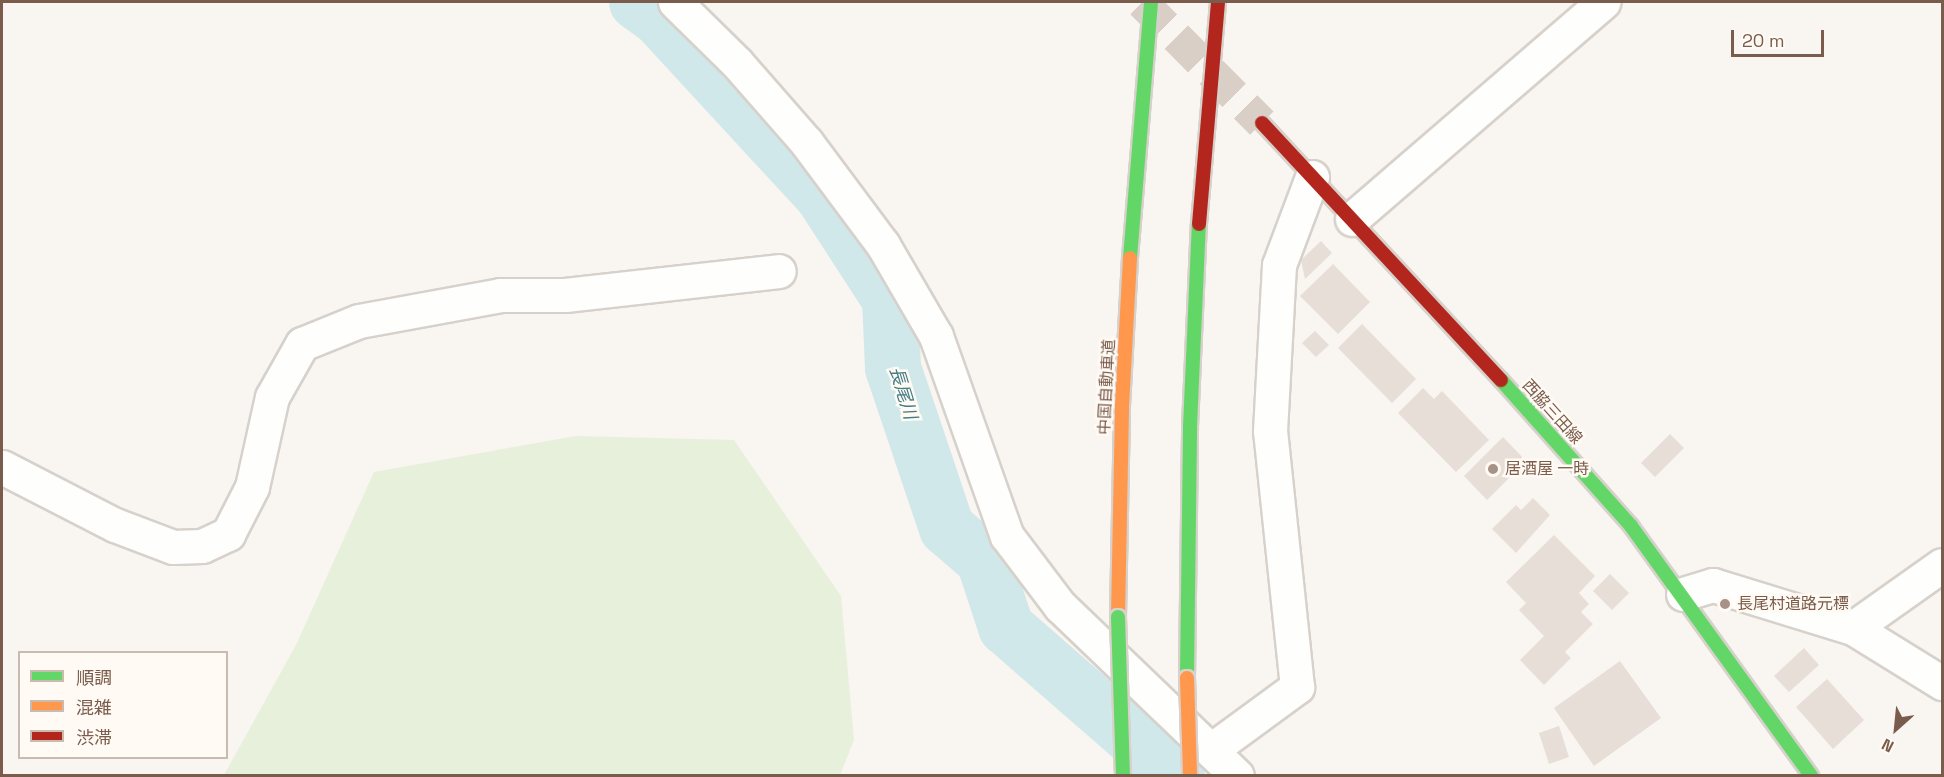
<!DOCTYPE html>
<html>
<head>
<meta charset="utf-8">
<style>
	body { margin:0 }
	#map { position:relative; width:1944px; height:777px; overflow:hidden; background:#f9f5f0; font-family:"Space Grotesk","Noto Sans JP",sans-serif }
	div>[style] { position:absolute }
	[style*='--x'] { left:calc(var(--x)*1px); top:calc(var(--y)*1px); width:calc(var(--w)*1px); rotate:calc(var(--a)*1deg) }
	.green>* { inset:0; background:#e7f0db }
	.river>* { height:56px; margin:-28px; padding:0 28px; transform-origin:28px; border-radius:28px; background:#d0e8ea }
	.building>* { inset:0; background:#e6ded7 }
	.primary-tunnel>* { height:33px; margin-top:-16.5px; transform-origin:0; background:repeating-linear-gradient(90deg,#d9cfc7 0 33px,transparent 0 49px) }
	.roads { filter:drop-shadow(2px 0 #d7d1cb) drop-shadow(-2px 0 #d7d1cb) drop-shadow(0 2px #d7d1cb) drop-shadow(0 -2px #d7d1cb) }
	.street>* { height:33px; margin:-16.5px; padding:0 16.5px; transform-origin:16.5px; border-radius:16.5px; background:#fefefd }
	.fast>* { height:14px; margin:-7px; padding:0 7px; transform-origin:7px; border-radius:7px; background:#63d668 }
	.slow>* { height:14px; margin:-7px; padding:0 7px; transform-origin:7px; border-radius:7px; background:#ff974d }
	.jam>* { height:14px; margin:-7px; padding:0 7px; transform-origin:7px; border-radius:7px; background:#b3261e }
	.bridges { filter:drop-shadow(2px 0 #dad1cc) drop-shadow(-2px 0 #dad1cc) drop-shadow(0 2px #dad1cc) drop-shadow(0 -2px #dad1cc) }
	.fast-bridge>* { height:14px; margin:-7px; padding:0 7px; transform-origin:7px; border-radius:7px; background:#63d668 }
	.slow-bridge>* { height:14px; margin:-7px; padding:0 7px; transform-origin:7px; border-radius:7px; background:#ff974d }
	.dots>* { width:16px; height:16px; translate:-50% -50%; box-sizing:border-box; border:3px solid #fffaf3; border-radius:50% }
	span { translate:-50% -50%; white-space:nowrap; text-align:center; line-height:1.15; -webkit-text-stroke:5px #fffaf3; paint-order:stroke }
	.street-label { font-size:16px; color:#7a5c4d }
	.poi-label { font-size:16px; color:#7a5c4d }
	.left { translate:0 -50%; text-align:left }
	.water-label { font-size:18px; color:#437c86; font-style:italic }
	.frame { position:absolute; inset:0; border:3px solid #7a5c4d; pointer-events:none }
	.legend { position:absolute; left:18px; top:651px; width:210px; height:108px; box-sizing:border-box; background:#fffaf3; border:2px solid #cabbb1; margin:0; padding:8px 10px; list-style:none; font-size:18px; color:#7a5c4d }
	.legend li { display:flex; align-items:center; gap:12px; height:30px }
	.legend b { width:30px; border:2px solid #cabbb1 }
	.north { position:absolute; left:1866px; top:699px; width:60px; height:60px; -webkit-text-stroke:4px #fffaf3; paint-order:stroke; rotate:207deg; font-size:16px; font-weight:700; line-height:24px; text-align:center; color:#7a5c4d }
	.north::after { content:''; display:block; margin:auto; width:21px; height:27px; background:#7a5c4d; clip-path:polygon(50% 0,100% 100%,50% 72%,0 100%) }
	.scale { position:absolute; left:1731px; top:30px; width:93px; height:27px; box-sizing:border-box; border:3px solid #7a5c4d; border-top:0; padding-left:8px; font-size:18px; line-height:21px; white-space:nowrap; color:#7a5c4d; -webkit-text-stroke:4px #fffaf3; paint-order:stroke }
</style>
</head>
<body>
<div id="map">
	<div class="green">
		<i style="clip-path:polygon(576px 436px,734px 440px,841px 596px,854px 740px,840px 775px,224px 775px,296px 645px,374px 472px)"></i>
	</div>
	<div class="river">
		<i style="--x:637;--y:2;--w:26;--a:36"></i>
		<i style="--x:658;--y:17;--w:243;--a:47.3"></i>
		<i style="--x:823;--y:196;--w:123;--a:57"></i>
		<i style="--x:890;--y:299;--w:69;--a:87.5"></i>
		<i style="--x:893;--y:368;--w:169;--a:71.4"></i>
		<i style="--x:947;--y:528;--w:49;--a:40.9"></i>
		<i style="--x:984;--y:560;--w:71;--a:71.8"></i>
		<i style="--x:1006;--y:627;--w:227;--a:41.1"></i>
	</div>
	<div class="building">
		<i style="clip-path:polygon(1321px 241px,1332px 253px,1305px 279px,1301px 260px)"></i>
		<i style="clip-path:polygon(1333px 264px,1370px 302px,1338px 334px,1300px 296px)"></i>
		<i style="clip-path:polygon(1362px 324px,1416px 379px,1392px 403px,1338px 348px)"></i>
		<i style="clip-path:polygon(1315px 331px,1329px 345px,1316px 357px,1302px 343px)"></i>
		<i style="clip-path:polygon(1423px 388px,1434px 399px,1442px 391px,1489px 440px,1456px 472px,1398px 413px)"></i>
		<i style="clip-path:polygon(1670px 434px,1684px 448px,1655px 477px,1641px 463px)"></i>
		<i style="clip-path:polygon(1503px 437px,1526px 461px,1487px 500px,1464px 476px)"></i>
		<i style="clip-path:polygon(1533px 498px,1550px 515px,1516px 553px,1492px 529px,1516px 505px,1521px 510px)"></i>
		<i style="clip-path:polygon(1554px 535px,1595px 576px,1579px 593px,1589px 604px,1581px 612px,1593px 624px,1565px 652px,1571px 658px,1544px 685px,1520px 660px,1544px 636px,1519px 610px,1526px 603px,1506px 582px)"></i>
		<i style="clip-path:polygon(1610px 574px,1629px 593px,1612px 610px,1593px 591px)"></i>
		<i style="clip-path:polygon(1804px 648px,1819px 665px,1789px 692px,1774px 676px)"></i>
		<i style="clip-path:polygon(1620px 661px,1661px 718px,1594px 766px,1554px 708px)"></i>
		<i style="clip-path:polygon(1827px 679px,1864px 720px,1833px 749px,1796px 707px)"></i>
		<i style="clip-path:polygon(1559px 726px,1569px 757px,1549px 764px,1539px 733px)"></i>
	</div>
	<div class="primary-tunnel">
		<i style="--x:1142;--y:2;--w:170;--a:45.2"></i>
	</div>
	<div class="roads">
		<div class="street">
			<i style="--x:675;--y:2;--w:87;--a:44.5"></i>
			<i style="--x:737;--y:63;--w:106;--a:48.8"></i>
			<i style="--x:807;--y:143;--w:127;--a:53.3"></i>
			<i style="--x:883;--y:245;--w:105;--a:59.8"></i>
			<i style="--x:936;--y:336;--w:212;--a:70.5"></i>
			<i style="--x:1007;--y:536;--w:88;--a:52.9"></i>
			<i style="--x:1060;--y:606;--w:245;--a:43.8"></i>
			<i style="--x:1352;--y:219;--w:332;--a:-40.8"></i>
			<i style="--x:2;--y:467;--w:127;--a:27.2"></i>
			<i style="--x:115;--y:525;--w:62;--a:20.8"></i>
			<i style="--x:173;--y:547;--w:29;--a:-2"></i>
			<i style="--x:202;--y:546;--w:29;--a:-25"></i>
			<i style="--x:228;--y:534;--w:53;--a:-62.9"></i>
			<i style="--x:252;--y:487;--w:92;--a:-77.5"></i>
			<i style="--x:272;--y:397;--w:61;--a:-60.5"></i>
			<i style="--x:302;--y:344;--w:61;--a:-22"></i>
			<i style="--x:359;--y:321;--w:143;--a:-10.4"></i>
			<i style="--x:500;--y:295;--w:65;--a:0"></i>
			<i style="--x:565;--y:295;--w:215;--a:-6.4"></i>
			<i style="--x:1683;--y:594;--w:31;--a:-17"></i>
			<i style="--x:1713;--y:585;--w:146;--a:17.1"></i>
			<i style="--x:1853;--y:628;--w:105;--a:31.7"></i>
			<i style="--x:1853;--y:628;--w:109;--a:-35.3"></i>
			<i style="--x:1211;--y:750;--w:107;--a:-36.2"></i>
			<i style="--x:1297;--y:687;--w:257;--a:-96"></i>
			<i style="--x:1270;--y:431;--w:166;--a:-86.9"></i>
			<i style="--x:1279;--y:265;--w:94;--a:-69.4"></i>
		</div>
		<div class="fast">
			<i style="--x:1130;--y:258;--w:257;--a:-85.3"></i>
			<i style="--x:1501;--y:380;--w:195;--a:48.3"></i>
			<i style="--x:1631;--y:526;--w:308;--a:54.2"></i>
			<i style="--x:1187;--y:678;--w:251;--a:-89.3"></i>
			<i style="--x:1190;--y:427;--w:203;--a:-87.5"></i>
		</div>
		<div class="slow">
			<i style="--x:1118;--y:617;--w:211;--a:-88.9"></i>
			<i style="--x:1122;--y:406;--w:148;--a:-86.9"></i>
		</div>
		<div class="jam">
			<i style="--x:1262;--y:123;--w:351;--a:47.1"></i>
			<i style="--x:1199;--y:224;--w:223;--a:-85.1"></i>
		</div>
	</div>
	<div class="bridges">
		<div class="fast-bridge">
			<i style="--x:1118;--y:617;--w:159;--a:88.2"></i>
		</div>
		<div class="slow-bridge">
			<i style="--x:1187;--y:678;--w:98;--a:88.2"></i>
		</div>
	</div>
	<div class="dots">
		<i style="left:1493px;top:469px;background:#a69286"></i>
		<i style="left:1725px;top:604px;background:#a69286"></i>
	</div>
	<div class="street-label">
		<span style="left:1107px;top:387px;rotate:-87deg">中国自動車道</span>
		<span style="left:1552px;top:412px;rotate:48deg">西脇三田線</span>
	</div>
	<div class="poi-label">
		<span class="left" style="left:1505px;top:469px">居酒屋 一時</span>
		<span class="left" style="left:1737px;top:604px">長尾村道路元標</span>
	</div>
	<div class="water-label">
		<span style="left:903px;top:393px;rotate:73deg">長尾川</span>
	</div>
	<div class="frame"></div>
	<ul class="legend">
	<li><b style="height:8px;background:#63d668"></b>順調</li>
	<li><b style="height:8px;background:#ff974d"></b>混雑</li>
	<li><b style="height:8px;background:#b3261e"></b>渋滞</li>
	</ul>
	<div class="north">N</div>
	<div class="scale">20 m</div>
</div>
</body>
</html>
